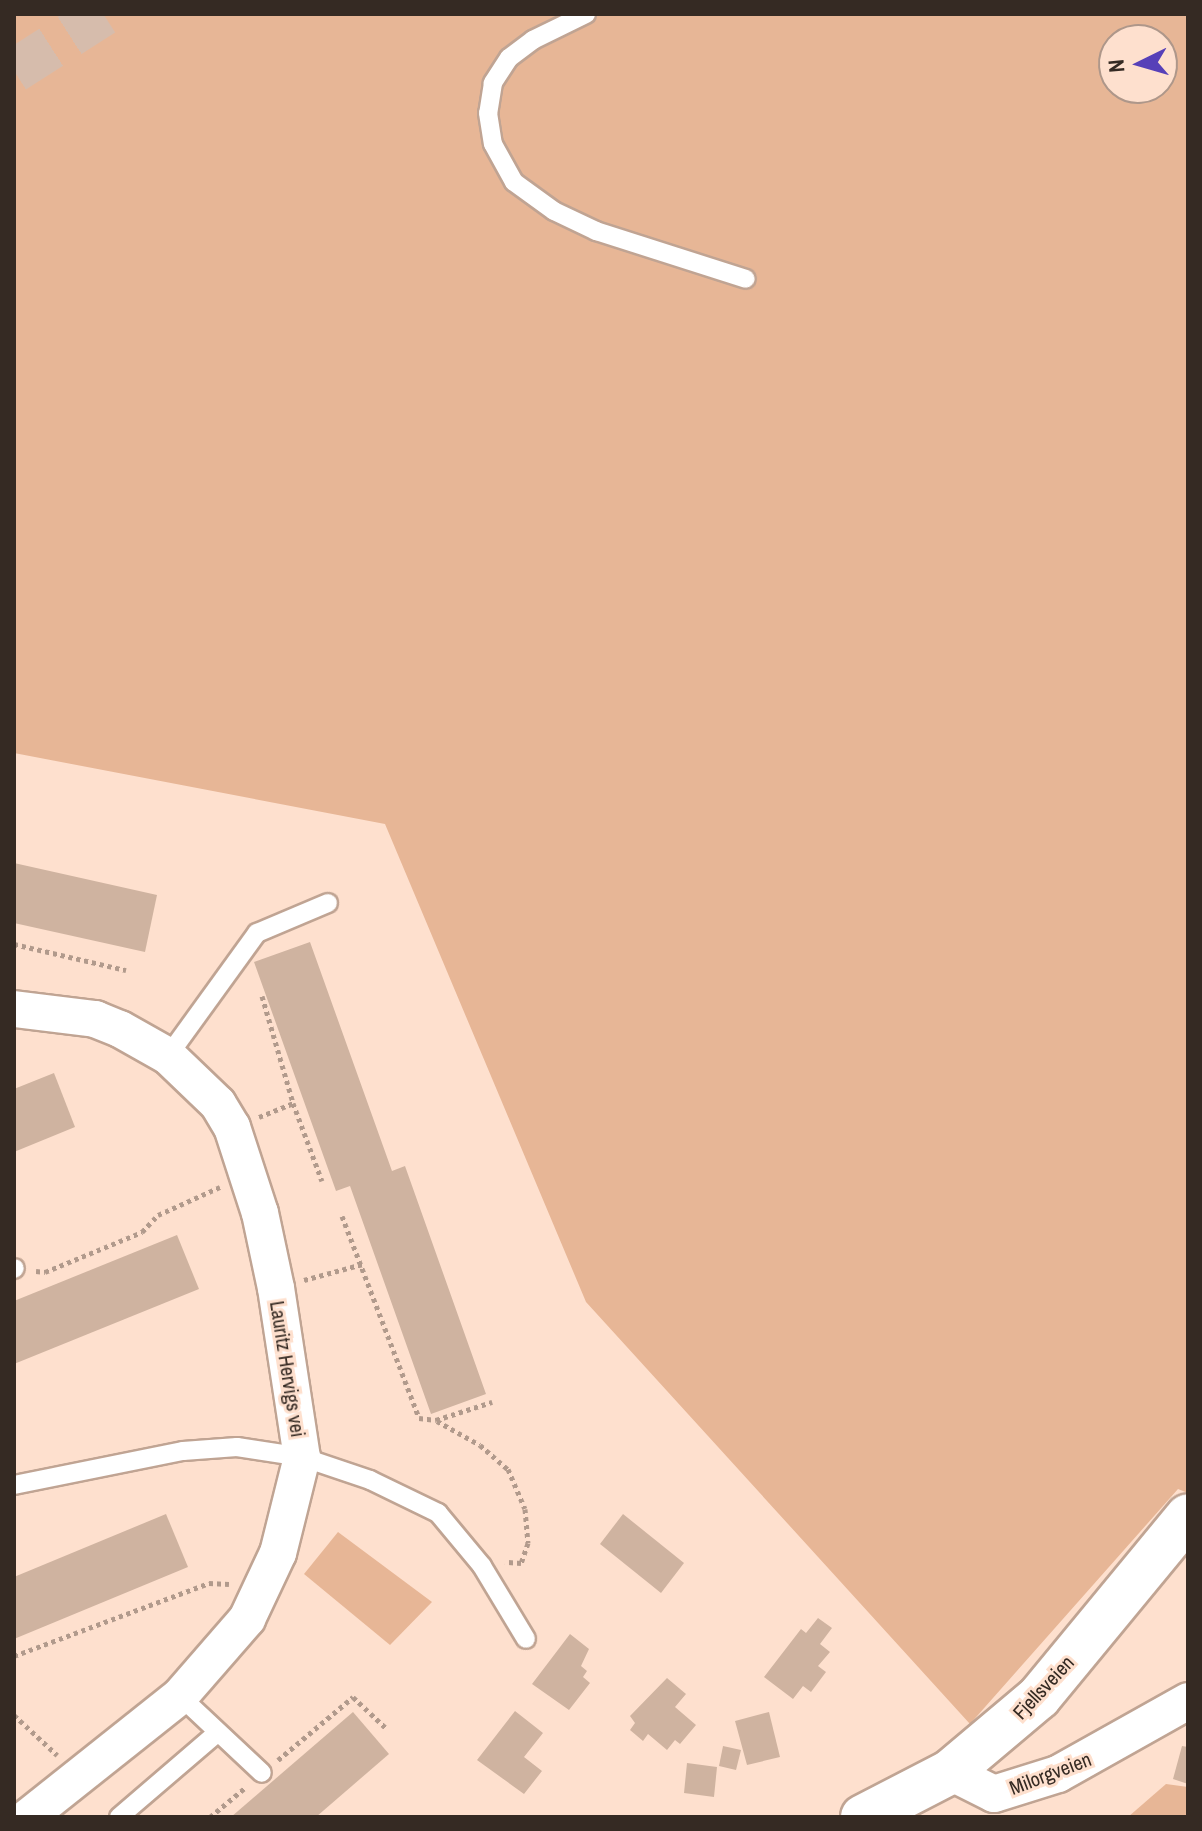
<!DOCTYPE html>
<html>
<head>
<meta charset="utf-8">
<style>
	body { margin:0 }
	#map { position:relative; width:1202px; height:1831px; overflow:hidden; background:#fee0ce; font-family:"Archivo Narrow",sans-serif }
	div>[style] { position:absolute }
	[style*='--x'] { left:calc(var(--x)*1px); top:calc(var(--y)*1px); width:calc(var(--w)*1px); rotate:calc(var(--a)*1deg) }
	.green>* { inset:0; background:#e7b696 }
	.building>* { inset:0; background:#cfb3a0 }
	.motorway-tunnel>* { height:44px; margin-top:-22px; transform-origin:0; background:repeating-linear-gradient(90deg,#d6bcac 0 44px,transparent 0 66px) }
	.path>* { height:5px; margin-top:-2.5px; transform-origin:0; background:repeating-linear-gradient(90deg,#b19a8c 0 4px,transparent 0 8px) }
	.roads { filter:drop-shadow(2px 0 #c0a493) drop-shadow(-2px 0 #c0a493) drop-shadow(0 2px #c0a493) drop-shadow(0 -2px #c0a493) }
	.service>* { height:18px; margin:-9px; padding:0 9px; transform-origin:9px; border-radius:9px; background:#fff }
	.minor>* { height:36px; margin:-18px; padding:0 18px; transform-origin:18px; border-radius:18px; background:#fff }
	.secondary>* { height:44px; margin:-22px; padding:0 22px; transform-origin:22px; border-radius:22px; background:#fff }
	span { translate:-50% -50%; white-space:nowrap; text-align:center; line-height:1.15; -webkit-text-stroke:6px #fee0ce; paint-order:stroke }
	.street-label { font-size:20px; color:#352a23 }
	.frame { position:absolute; inset:0; border:16px solid #352a23; pointer-events:none }
	.north { position:absolute; left:1098px; top:24px; width:80px; height:80px; box-sizing:border-box; background:#fee0ce; border:2px solid #ae978a; border-radius:50%; rotate:265deg; font-size:22px; font-weight:700; line-height:32px; text-align:center; color:#352a23 }
	.north::after { content:''; display:block; margin:auto; width:28px; height:36px; background:#5740b8; clip-path:polygon(50% 0,100% 100%,50% 72%,0 100%) }
</style>
</head>
<body>
<div id="map">
	<div class="green">
		<i style="clip-path:polygon(evenodd,14px 14px,1188px 14px,1188px 1493px,1178px 1489px,970px 1724px,586px 1302px,385px 824px,14px 753px,14px 14px,1114px 40px,1162px 40px,1162px 88px,1114px 88px,1114px 40px)"></i>
		<i style="clip-path:polygon(338px 1532px,432px 1602px,390px 1645px,304px 1574px)"></i>
		<i style="clip-path:polygon(1166px 1784px,1188px 1787px,1188px 1817px,1128px 1817px)"></i>
	</div>
	<div class="building">
		<i style="clip-path:polygon(14px 863px,157px 895px,145px 952px,14px 923px)"></i>
		<i style="clip-path:polygon(310px 942px,392px 1171px,405px 1166px,486px 1394px,431px 1414px,350px 1186px,336px 1191px,254px 962px)"></i>
		<i style="clip-path:polygon(54px 1073px,75px 1127px,14px 1152px,14px 1089px)"></i>
		<i style="clip-path:polygon(177px 1235px,199px 1289px,14px 1364px,14px 1301px)"></i>
		<i style="clip-path:polygon(166px 1514px,188px 1567px,14px 1639px,14px 1577px)"></i>
		<i style="clip-path:polygon(623px 1514px,684px 1563px,661px 1593px,600px 1544px)"></i>
		<i style="clip-path:polygon(818px 1618px,832px 1628px,820px 1644px,830px 1652px,818px 1666px,826px 1672px,811px 1692px,803px 1686px,793px 1699px,764px 1677px,801px 1629px,806px 1633px)"></i>
		<i style="clip-path:polygon(570px 1634px,589px 1649px,581px 1666px,587px 1671px,583px 1677px,590px 1683px,569px 1710px,532px 1684px)"></i>
		<i style="clip-path:polygon(667px 1678px,686px 1694px,675px 1707px,696px 1725px,680px 1744px,675px 1740px,667px 1750px,648px 1734px,643px 1741px,630px 1730px,635px 1723px,630px 1716px)"></i>
		<i style="clip-path:polygon(515px 1711px,543px 1733px,524px 1757px,542px 1771px,524px 1794px,477px 1760px)"></i>
		<i style="clip-path:polygon(353px 1712px,389px 1754px,316px 1817px,231px 1817px)"></i>
		<i style="clip-path:polygon(769px 1712px,780px 1757px,747px 1765px,735px 1721px)"></i>
		<i style="clip-path:polygon(723px 1746px,741px 1750px,736px 1770px,719px 1766px)"></i>
		<i style="clip-path:polygon(1182px 1746px,1188px 1747px,1188px 1784px,1173px 1779px)"></i>
		<i style="clip-path:polygon(687px 1763px,717px 1767px,714px 1797px,684px 1793px)"></i>
	</div>
	<div class="motorway-tunnel">
		<i style="--x:14;--y:71;--w:106;--a:-32.6"></i>
	</div>
	<div class="path">
		<i style="--x:14;--y:944;--w:115;--a:13.1"></i>
		<i style="--x:262;--y:996;--w:111;--a:73.8"></i>
		<i style="--x:293;--y:1103;--w:83;--a:69.6"></i>
		<i style="--x:259;--y:1117;--w:37;--a:-22"></i>
		<i style="--x:342;--y:1216;--w:216;--a:69.1"></i>
		<i style="--x:419;--y:1418;--w:17;--a:7"></i>
		<i style="--x:436;--y:1420;--w:59;--a:-17.8"></i>
		<i style="--x:36;--y:1271;--w:9;--a:6"></i>
		<i style="--x:45;--y:1272;--w:105;--a:-22.4"></i>
		<i style="--x:142;--y:1232;--w:23;--a:-47"></i>
		<i style="--x:158;--y:1215;--w:68;--a:-24.3"></i>
		<i style="--x:304;--y:1280;--w:61;--a:-15.2"></i>
		<i style="--x:437;--y:1421;--w:49;--a:29.2"></i>
		<i style="--x:480;--y:1445;--w:37;--a:41"></i>
		<i style="--x:508;--y:1469;--w:43;--a:67"></i>
		<i style="--x:525;--y:1509;--w:34;--a:85"></i>
		<i style="--x:528;--y:1543;--w:21;--a:109"></i>
		<i style="--x:521;--y:1563;--w:16;--a:-176"></i>
		<i style="--x:14;--y:1656;--w:208;--a:-20.5"></i>
		<i style="--x:209;--y:1583;--w:20;--a:3"></i>
		<i style="--x:14;--y:1715;--w:59;--a:42.9"></i>
		<i style="--x:278;--y:1760;--w:98;--a:-40"></i>
		<i style="--x:353;--y:1697;--w:45;--a:43.2"></i>
		<i style="--x:210;--y:1817;--w:47;--a:-39.8"></i>
	</div>
	<div class="roads">
		<div class="service">
			<i style="--x:586;--y:14;--w:59;--a:153.9"></i>
			<i style="--x:533;--y:40;--w:30;--a:143"></i>
			<i style="--x:509;--y:58;--w:30;--a:123"></i>
			<i style="--x:493;--y:83;--w:30;--a:99"></i>
			<i style="--x:488;--y:113;--w:31;--a:81"></i>
			<i style="--x:493;--y:144;--w:43;--a:61.1"></i>
			<i style="--x:514;--y:182;--w:49;--a:35.9"></i>
			<i style="--x:554;--y:211;--w:47;--a:25.5"></i>
			<i style="--x:596;--y:231;--w:157;--a:17.7"></i>
			<i style="--x:168;--y:1056;--w:152;--a:-54.1"></i>
			<i style="--x:257;--y:933;--w:77;--a:-22.9"></i>
			<i style="--x:14;--y:1269;--w:1;--a:-45"></i>
			<i style="--x:14;--y:1485;--w:172;--a:-11.4"></i>
			<i style="--x:183;--y:1451;--w:54;--a:-4.2"></i>
			<i style="--x:237;--y:1447;--w:66;--a:8.7"></i>
			<i style="--x:302;--y:1457;--w:72;--a:18.7"></i>
			<i style="--x:370;--y:1480;--w:76;--a:25.9"></i>
			<i style="--x:438;--y:1513;--w:69;--a:50.3"></i>
			<i style="--x:482;--y:1566;--w:85;--a:58.9"></i>
			<i style="--x:180;--y:1696;--w:112;--a:43.2"></i>
			<i style="--x:119;--y:1817;--w:130;--a:-40.6"></i>
		</div>
		<div class="minor">
			<i style="--x:14;--y:1009;--w:82;--a:7"></i>
			<i style="--x:95;--y:1019;--w:27;--a:22"></i>
			<i style="--x:120;--y:1029;--w:55;--a:29.4"></i>
			<i style="--x:168;--y:1056;--w:69;--a:43.8"></i>
			<i style="--x:218;--y:1104;--w:27;--a:59"></i>
			<i style="--x:232;--y:1127;--w:90;--a:72"></i>
			<i style="--x:260;--y:1213;--w:77;--a:78"></i>
			<i style="--x:276;--y:1288;--w:171;--a:81.3"></i>
			<i style="--x:302;--y:1457;--w:99;--a:104"></i>
			<i style="--x:278;--y:1553;--w:73;--a:115.2"></i>
			<i style="--x:247;--y:1619;--w:102;--a:131"></i>
			<i style="--x:180;--y:1696;--w:194;--a:141.5"></i>
			<i style="--x:950;--y:1772;--w:49;--a:26.6"></i>
			<i style="--x:994;--y:1794;--w:67;--a:-17.4"></i>
			<i style="--x:1058;--y:1774;--w:149;--a:-29.3"></i>
		</div>
		<div class="secondary">
			<i style="--x:863;--y:1817;--w:98;--a:-27.3"></i>
			<i style="--x:950;--y:1772;--w:116;--a:-40.1"></i>
			<i style="--x:1039;--y:1697;--w:234;--a:-50.5"></i>
		</div>
	</div>
	<div class="street-label">
		<span style="left:288px;top:1369px;rotate:81deg">Lauritz Hervigs vei</span>
		<span style="left:1043px;top:1687px;rotate:-47deg">Fjellsveien</span>
		<span style="left:1050px;top:1773px;rotate:-21deg">Milorgveien</span>
	</div>
	<div class="frame"></div>
	<div class="north">N</div>
</div>
</body>
</html>
